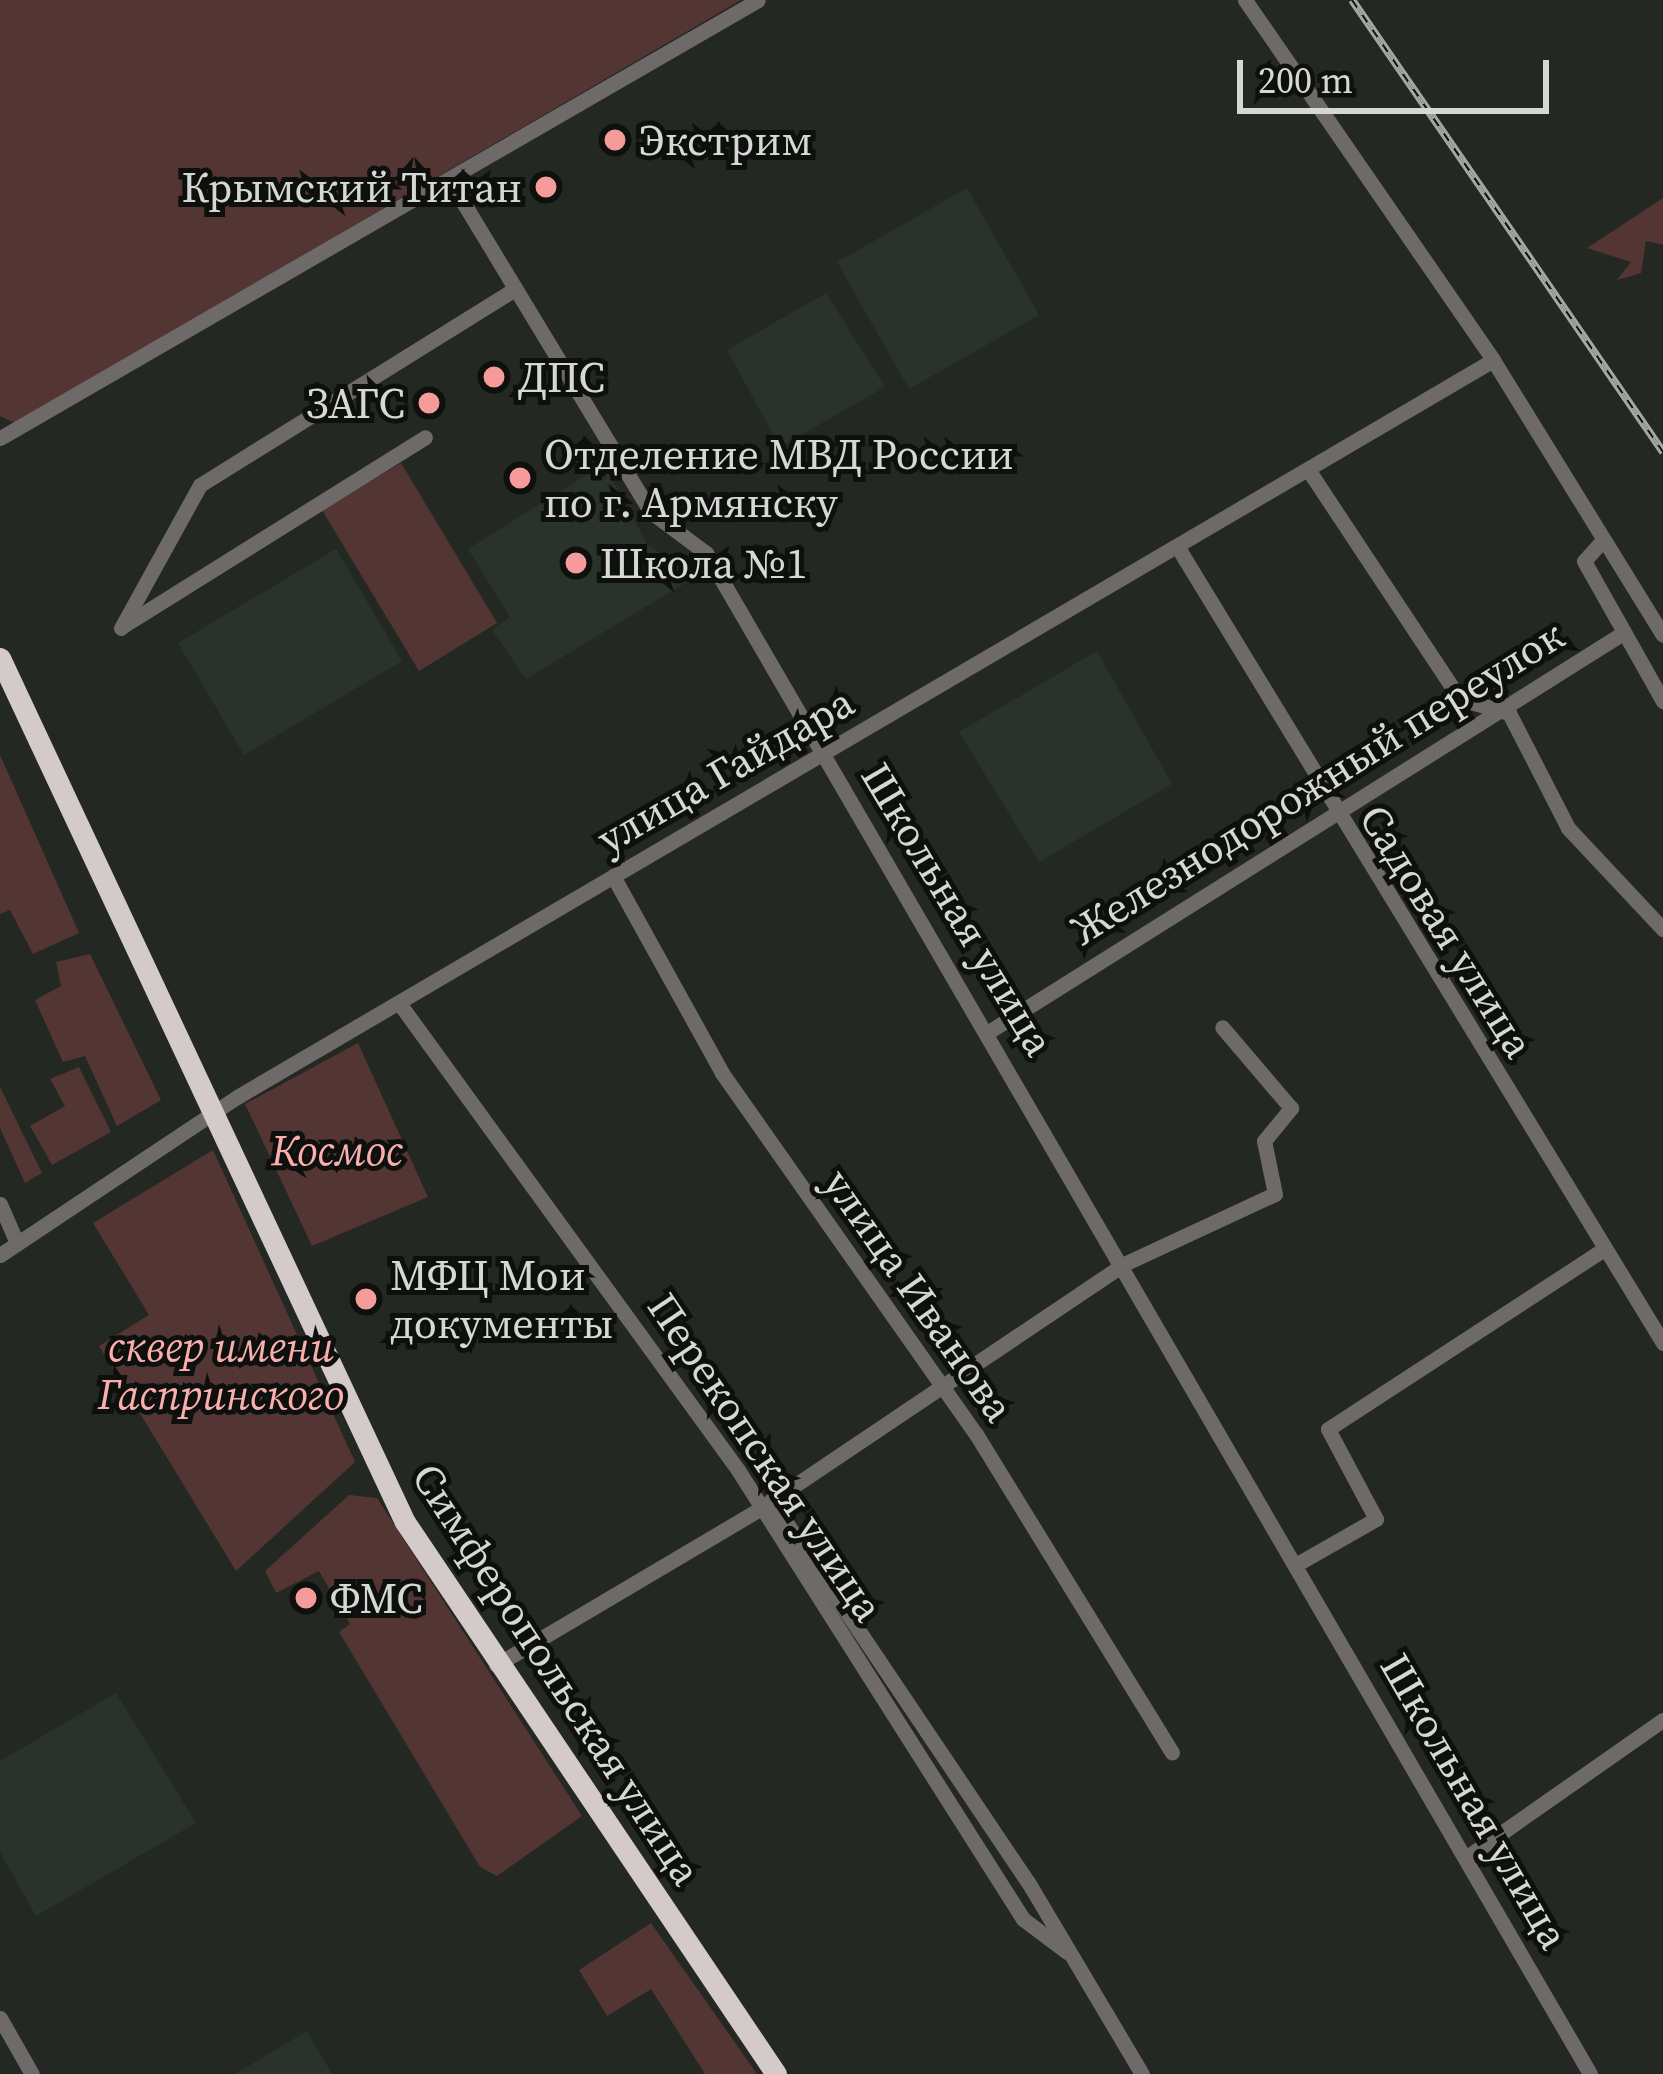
<!DOCTYPE html>
<html>
<head>
<meta charset="utf-8">
<style>
	body { margin:0 }
	#map { position:relative; width:1663px; height:2074px; overflow:hidden; background:#232823; font-family:"Source Serif 4",serif }
	div>[style] { position:absolute }
	[style*='--x'] { left:calc(var(--x)*1px); top:calc(var(--y)*1px); width:calc(var(--w)*1px); rotate:calc(var(--a)*1deg) }
	.built>* { inset:0; background:#2a332b }
	.green>* { inset:0; background:#533534 }
	.minor>* { height:15px; margin:-7.5px; padding:0 7.5px; transform-origin:7.5px; border-radius:7.5px; background:#6e6a6a }
	.highway>* { height:21px; margin:-10.5px; padding:0 10.5px; transform-origin:10.5px; border-radius:10.5px; background:#d3cac9 }
	.rail>* { height:8px; margin-top:-4px; transform-origin:0; background:repeating-linear-gradient(90deg,#0e100e 0 9px,#a4a8a4 0 18px); box-sizing:border-box; border-block:3px solid #a4a8a4 }
	.dots>* { width:33px; height:33px; translate:-50% -50%; box-sizing:border-box; border:6px solid #0e100e; border-radius:50% }
	span { translate:-50% -50%; white-space:nowrap; text-align:center; line-height:1.15; -webkit-text-stroke:10px #0e100e; paint-order:stroke }
	.poi-label { font-size:42px; color:#d5d8d5 }
	.left { translate:0 -50%; text-align:left }
	.right { translate:-100% -50%; text-align:right }
	.street-label { font-size:42px; color:#d5d8d5 }
	.park-label { font-size:42px; color:#faafad; font-style:italic }
	.scale { position:absolute; left:1237px; top:60px; width:312px; height:54px; box-sizing:border-box; border:6px solid #d5d8d5; border-top:0; padding-left:15px; font-size:36px; line-height:42px; white-space:nowrap; color:#d5d8d5; -webkit-text-stroke:9px #0e100e; paint-order:stroke }
</style>
</head>
<body>
<div id="map">
	<div class="built">
		<i style="clip-path:polygon(967px 188px,1039px 315px,909px 389px,837px 262px)"></i>
		<i style="clip-path:polygon(826px 293px,885px 387px,780px 447px,727px 350px)"></i>
		<i style="clip-path:polygon(604px 464px,647px 544px,695px 577px,526px 679px,492px 630px,510px 617px,468px 549px)"></i>
		<i style="clip-path:polygon(336px 549px,402px 661px,244px 755px,178px 643px)"></i>
		<i style="clip-path:polygon(1097px 651px,1172px 784px,1039px 862px,959px 732px)"></i>
		<i style="clip-path:polygon(116px 1693px,196px 1823px,36px 1916px,0 1852px,0 1761px)"></i>
		<i style="clip-path:polygon(307px 2031px,332px 2074px,235px 2074px)"></i>
	</div>
	<div class="green">
		<i style="clip-path:polygon(0 0,741px 0,15px 423px,0 416px)"></i>
		<i style="clip-path:polygon(1663px 198px,1663px 245px,1646px 241px,1641px 273px,1617px 280px,1631px 262px,1587px 248px)"></i>
		<i style="clip-path:polygon(401px 463px,497px 623px,419px 671px,322px 510px)"></i>
		<i style="clip-path:polygon(0 755px,79px 933px,33px 954px,10px 910px,0 914px)"></i>
		<i style="clip-path:polygon(90px 954px,161px 1100px,117px 1126px,85px 1056px,63px 1062px,35px 1000px,61px 986px,56px 962px)"></i>
		<i style="clip-path:polygon(358px 1043px,428px 1197px,312px 1246px,245px 1104px)"></i>
		<i style="clip-path:polygon(79px 1067px,111px 1132px,52px 1165px,30px 1126px,65px 1106px,50px 1079px)"></i>
		<i style="clip-path:polygon(0 1087px,42px 1173px,25px 1183px,0 1128px)"></i>
		<i style="clip-path:polygon(213px 1150px,355px 1462px,236px 1571px,99px 1346px,149px 1315px,93px 1223px)"></i>
		<i style="clip-path:polygon(349px 1495px,377px 1498px,582px 1816px,497px 1876px,480px 1867px,339px 1632px,350px 1624px,319px 1571px,276px 1593px,265px 1571px)"></i>
		<i style="clip-path:polygon(651px 1923px,757px 2074px,705px 2074px,651px 1989px,607px 2016px,579px 1970px)"></i>
	</div>
	<div class="minor">
		<i style="--x:1245;--y:0;--w:437;--a:55.4"></i>
		<i style="--x:1493;--y:360;--w:323;--a:58.3"></i>
		<i style="--x:449;--y:179;--w:389;--a:58.8"></i>
		<i style="--x:651;--y:512;--w:69;--a:36.7"></i>
		<i style="--x:706;--y:553;--w:1759;--a:59.83"></i>
		<i style="--x:0;--y:438;--w:875;--a:-30.02"></i>
		<i style="--x:1311;--y:474;--w:270;--a:56.5"></i>
		<i style="--x:1460;--y:699;--w:51;--a:15.9"></i>
		<i style="--x:1509;--y:713;--w:129;--a:62.8"></i>
		<i style="--x:1568;--y:828;--w:139;--a:46.8"></i>
		<i style="--x:1603;--y:540;--w:28;--a:132"></i>
		<i style="--x:1584;--y:561;--w:161;--a:60.6"></i>
		<i style="--x:1180;--y:551;--w:928;--a:58.62"></i>
		<i style="--x:123;--y:626;--w:356;--a:-32"></i>
		<i style="--x:121;--y:628;--w:163;--a:-61.1"></i>
		<i style="--x:200;--y:485;--w:371;--a:-31.9"></i>
		<i style="--x:613;--y:876;--w:225;--a:61"></i>
		<i style="--x:722;--y:1073;--w:441;--a:54.9"></i>
		<i style="--x:976;--y:1434;--w:374;--a:58.4"></i>
		<i style="--x:399;--y:1003;--w:577;--a:54.02"></i>
		<i style="--x:738;--y:1470;--w:532;--a:57.59"></i>
		<i style="--x:1023;--y:1919;--w:55;--a:36.9"></i>
		<i style="--x:990;--y:1031;--w:748;--a:-32.16"></i>
		<i style="--x:0;--y:1204;--w:43;--a:66.4"></i>
		<i style="--x:0;--y:1255;--w:285;--a:-33.7"></i>
		<i style="--x:237;--y:1097;--w:1456;--a:-30.4"></i>
		<i style="--x:771;--y:1500;--w:460;--a:56.1"></i>
		<i style="--x:1028;--y:1882;--w:223;--a:59.3"></i>
		<i style="--x:1297;--y:1564;--w:91;--a:-29.7"></i>
		<i style="--x:1376;--y:1519;--w:102;--a:-118.1"></i>
		<i style="--x:1328;--y:1429;--w:328;--a:-33.1"></i>
		<i style="--x:496;--y:1665;--w:308;--a:-30.6"></i>
		<i style="--x:761;--y:1508;--w:437;--a:-33.9"></i>
		<i style="--x:1124;--y:1264;--w:166;--a:-24.9"></i>
		<i style="--x:1275;--y:1194;--w:54;--a:-101.7"></i>
		<i style="--x:1264;--y:1141;--w:43;--a:-50.7"></i>
		<i style="--x:1291;--y:1108;--w:106;--a:-130.4"></i>
		<i style="--x:1467;--y:1857;--w:239;--a:-35"></i>
		<i style="--x:0;--y:2018;--w:64;--a:60.3"></i>
	</div>
	<div class="highway">
		<i style="--x:0;--y:658;--w:954;--a:64.89"></i>
		<i style="--x:405;--y:1522;--w:665;--a:56.09"></i>
	</div>
	<div class="rail">
		<i style="--x:1352;--y:0;--w:549;--a:55.47"></i>
	</div>
	<div class="dots">
		<i style="left:615px;top:140px;background:#f59b99"></i>
		<i style="left:546px;top:187px;background:#f59b99"></i>
		<i style="left:494px;top:377px;background:#f59b99"></i>
		<i style="left:429px;top:403px;background:#f59b99"></i>
		<i style="left:520px;top:478px;background:#f59b99"></i>
		<i style="left:576px;top:563px;background:#f59b99"></i>
		<i style="left:366px;top:1299px;background:#f59b99"></i>
		<i style="left:306px;top:1598px;background:#f59b99"></i>
	</div>
	<div class="poi-label">
		<span class="left" style="left:639px;top:140px">Экстрим</span>
		<span class="right" style="left:522px;top:187px">Крымский Титан</span>
		<span class="left" style="left:518px;top:377px">ДПС</span>
		<span class="right" style="left:405px;top:403px">ЗАГС</span>
		<span class="left" style="left:544px;top:478px">Отделение МВД России<br>по г. Армянску</span>
		<span class="left" style="left:600px;top:563px">Школа №1</span>
		<span class="left" style="left:390px;top:1299px">МФЦ Мои<br>документы</span>
		<span class="left" style="left:330px;top:1598px">ФМС</span>
	</div>
	<div class="street-label">
		<span style="left:725px;top:770px;rotate:-30deg">улица Гайдара</span>
		<span style="left:1317px;top:782px;rotate:-32deg">Железнодорожный переулок</span>
		<span style="left:958px;top:909px;rotate:59deg">Школьная улица</span>
		<span style="left:1447px;top:931px;rotate:58deg">Садовая улица</span>
		<span style="left:919px;top:1295px;rotate:55deg">улица Иванова</span>
		<span style="left:766px;top:1457px;rotate:56deg">Перекопская улица</span>
		<span style="left:557px;top:1674px;rotate:57deg">Симферопольская улица</span>
		<span style="left:1475px;top:1801px;rotate:60deg">Школьная улица</span>
	</div>
	<div class="park-label">
		<span style="left:337px;top:1150px">Космос</span>
		<span style="left:221px;top:1370px">сквер имени<br>Гаспринского</span>
	</div>
	<div class="scale">200 m</div>
</div>
</body>
</html>
